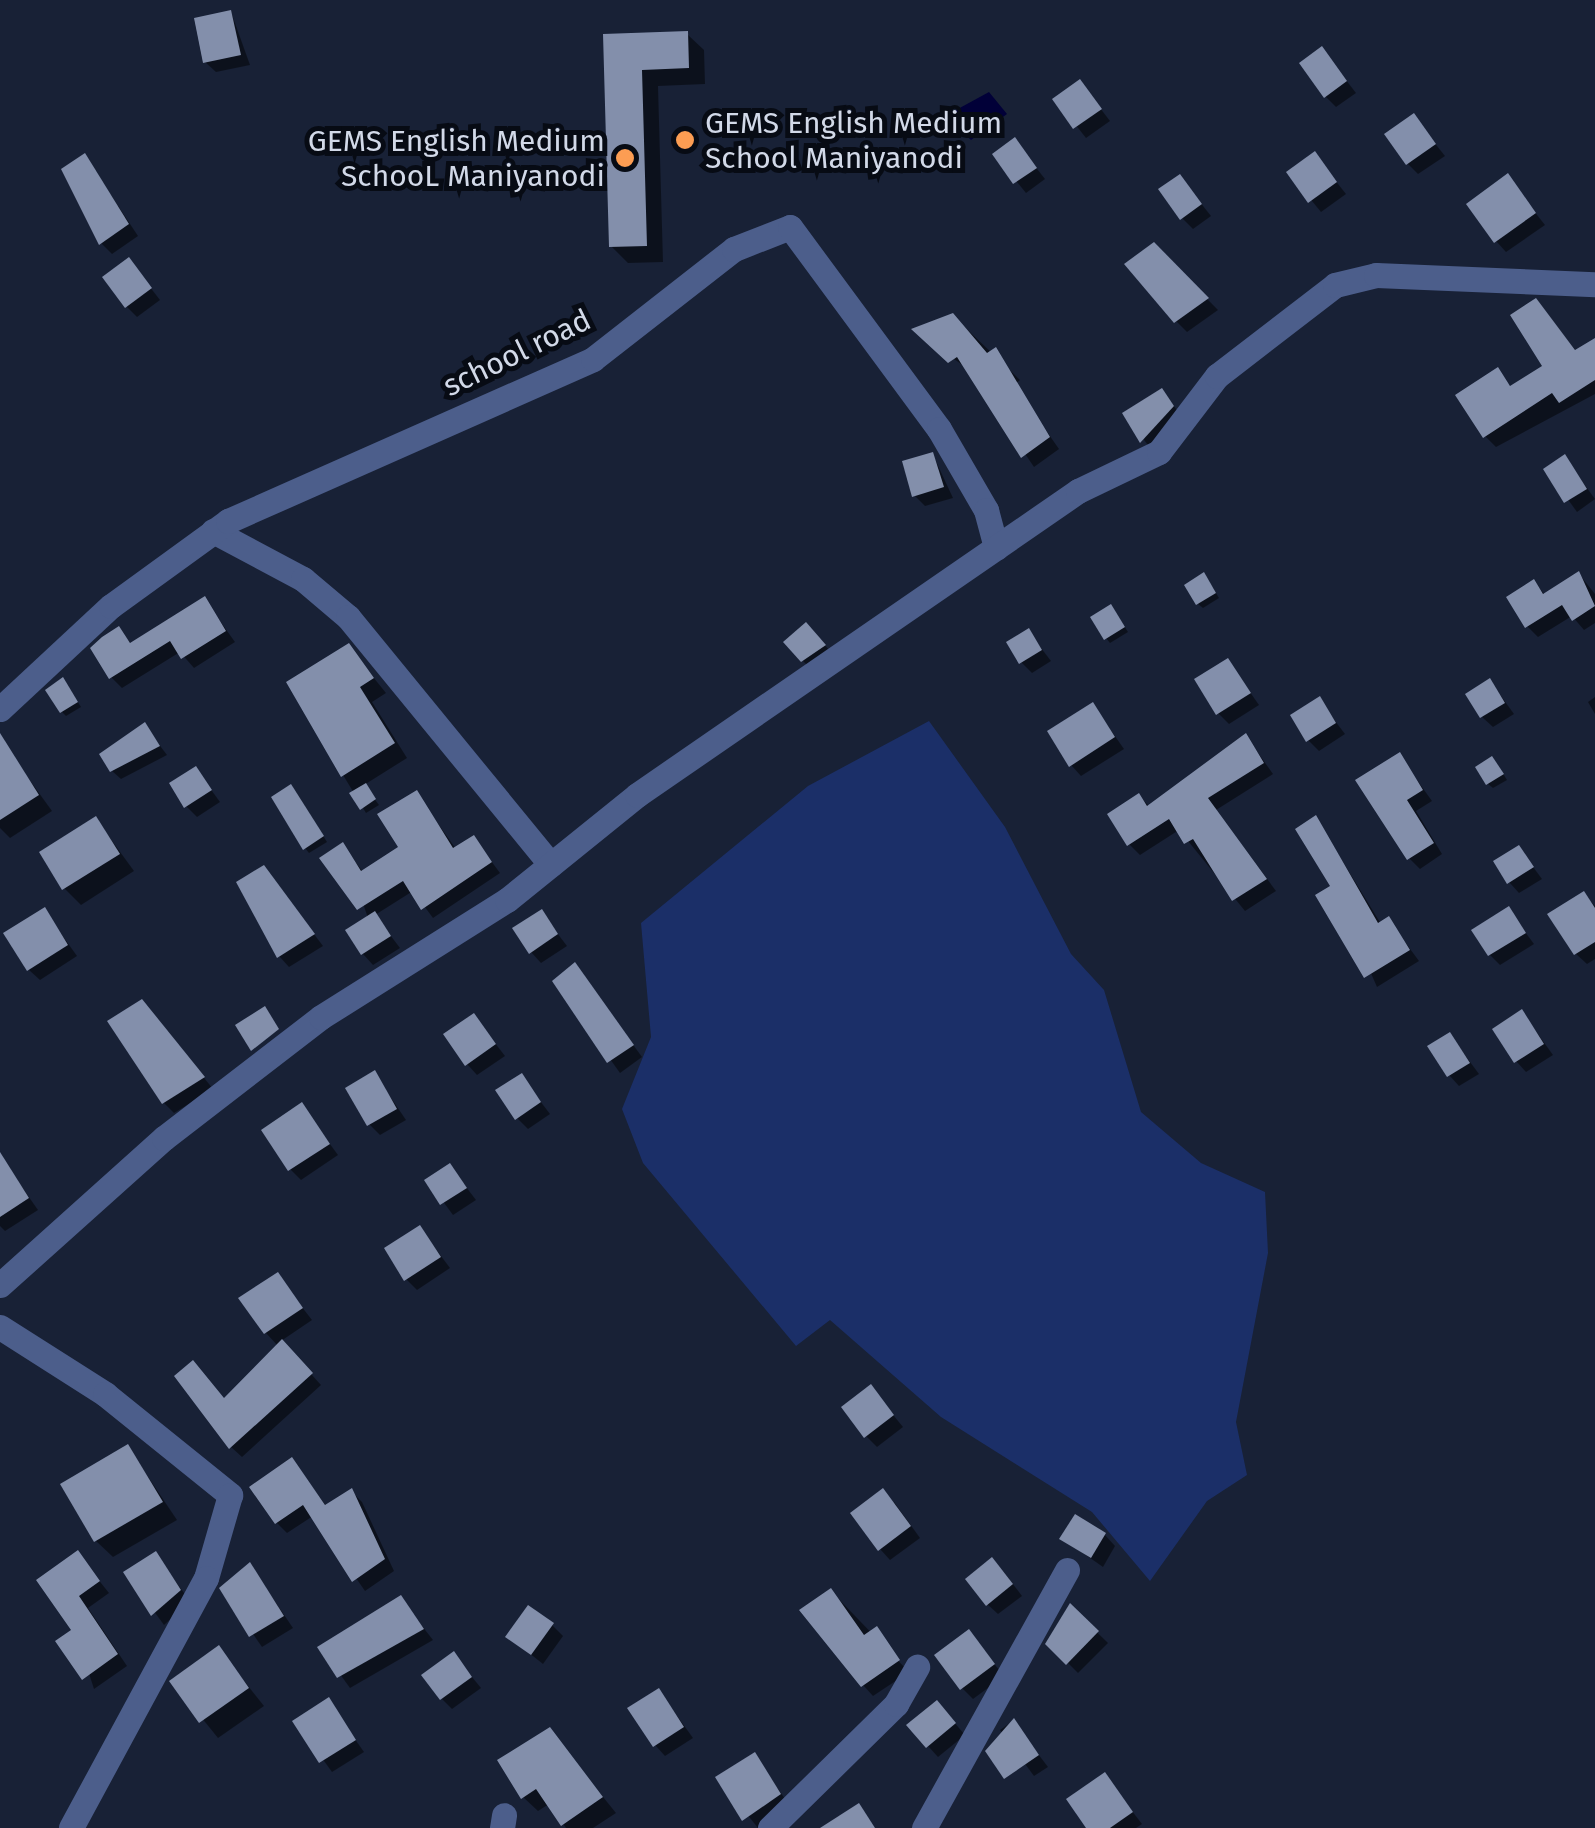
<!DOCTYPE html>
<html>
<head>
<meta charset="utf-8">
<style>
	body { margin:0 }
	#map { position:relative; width:1595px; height:1828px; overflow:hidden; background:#182136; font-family:"Fira Sans",sans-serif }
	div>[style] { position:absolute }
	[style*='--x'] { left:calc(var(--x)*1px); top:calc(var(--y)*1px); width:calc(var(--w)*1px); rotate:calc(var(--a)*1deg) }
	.green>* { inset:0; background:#1b2f68 }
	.water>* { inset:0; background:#010038 }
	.shadow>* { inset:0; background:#0007 }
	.building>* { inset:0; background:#838fab }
	.minor>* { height:25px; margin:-12.5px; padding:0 12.5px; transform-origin:12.5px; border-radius:12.5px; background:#4c5e8b }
	.dots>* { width:28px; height:28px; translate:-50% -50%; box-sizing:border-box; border:5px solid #070b14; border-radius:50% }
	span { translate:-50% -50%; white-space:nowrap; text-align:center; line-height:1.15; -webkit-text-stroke:10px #070b14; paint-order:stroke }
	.poi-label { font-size:30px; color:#d2d9e8 }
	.left { translate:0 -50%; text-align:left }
	.right { translate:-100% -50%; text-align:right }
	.street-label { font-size:30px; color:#d2d9e8 }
</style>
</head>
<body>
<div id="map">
	<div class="green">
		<i style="clip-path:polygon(929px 721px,1005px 827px,1071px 954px,1104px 990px,1141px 1112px,1201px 1163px,1265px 1192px,1268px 1253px,1236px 1422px,1247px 1475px,1207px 1501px,1150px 1581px,1092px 1512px,941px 1417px,830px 1320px,796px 1346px,643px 1163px,622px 1109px,651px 1037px,641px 923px,808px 786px)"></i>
	</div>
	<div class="water">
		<i style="clip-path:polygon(989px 92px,1007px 114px,971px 140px,945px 116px)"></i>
	</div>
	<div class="shadow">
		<i style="clip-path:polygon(231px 12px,250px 65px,216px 72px,205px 62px)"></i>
		<i style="clip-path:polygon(687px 34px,704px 50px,705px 84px,658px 86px,663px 262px,628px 263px,611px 246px,605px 36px)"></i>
		<i style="clip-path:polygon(1322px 49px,1356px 93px,1336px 107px,1325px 96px)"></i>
		<i style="clip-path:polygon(1080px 82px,1110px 121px,1086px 138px,1056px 100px)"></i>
		<i style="clip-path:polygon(1413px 116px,1445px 156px,1418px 174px,1408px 164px)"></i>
		<i style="clip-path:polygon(1015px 141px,1045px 179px,1026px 193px,995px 155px)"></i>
		<i style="clip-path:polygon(1315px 155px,1346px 194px,1321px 212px,1289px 173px)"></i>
		<i style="clip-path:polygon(85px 156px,138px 236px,112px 254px,101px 243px)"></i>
		<i style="clip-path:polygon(1180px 177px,1211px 216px,1193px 229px,1182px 218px)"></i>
		<i style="clip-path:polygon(1507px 177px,1545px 225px,1506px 252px,1496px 241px)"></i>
		<i style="clip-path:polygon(1154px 245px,1218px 310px,1187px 332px,1176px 321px)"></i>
		<i style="clip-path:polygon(129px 260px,160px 300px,137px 317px,126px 306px)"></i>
		<i style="clip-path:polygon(1536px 301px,1577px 352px,1595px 341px,1595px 394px,1496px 447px,1485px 436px,1497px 371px,1512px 388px,1545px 366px)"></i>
		<i style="clip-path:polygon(952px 315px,1020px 380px,1014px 385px,1059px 449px,1034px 467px,967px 368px,925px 339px)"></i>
		<i style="clip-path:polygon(1162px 391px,1183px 418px,1153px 452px,1125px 414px)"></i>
		<i style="clip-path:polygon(933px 455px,953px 498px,925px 506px,914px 495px)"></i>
		<i style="clip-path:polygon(1565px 458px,1595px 499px,1577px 512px,1546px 469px)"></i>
		<i style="clip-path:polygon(1579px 574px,1595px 594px,1595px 623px,1584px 630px,1572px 616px,1538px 637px,1527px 626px,1534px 582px,1545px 595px)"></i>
		<i style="clip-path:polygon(1208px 580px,1219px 598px,1203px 608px,1198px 604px)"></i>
		<i style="clip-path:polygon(204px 599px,235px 642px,194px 668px,180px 652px,122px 688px,111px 677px,119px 629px,132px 645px)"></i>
		<i style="clip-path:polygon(1115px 612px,1128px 632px,1110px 643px,1106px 638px)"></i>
		<i style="clip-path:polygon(1028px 631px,1051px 661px,1032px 673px,1021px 662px)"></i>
		<i style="clip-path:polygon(817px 636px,835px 657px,813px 671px,803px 661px)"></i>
		<i style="clip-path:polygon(348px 646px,386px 693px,372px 702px,407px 758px,364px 785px,379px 805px,366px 813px,343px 775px)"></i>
		<i style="clip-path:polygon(1228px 661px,1259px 705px,1229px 724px,1218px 713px)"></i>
		<i style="clip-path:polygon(1490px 681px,1514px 714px,1493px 727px,1482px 717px)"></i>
		<i style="clip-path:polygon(67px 685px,81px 707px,66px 716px,62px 712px)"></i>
		<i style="clip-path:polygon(1595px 697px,1595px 714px,1588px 702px)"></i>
		<i style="clip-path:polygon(1319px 700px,1345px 734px,1319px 751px,1308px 740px)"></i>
		<i style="clip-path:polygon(1093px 705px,1124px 749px,1081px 776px,1071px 765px)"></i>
		<i style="clip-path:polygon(145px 726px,167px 755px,121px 779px,112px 771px)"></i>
		<i style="clip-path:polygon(1246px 736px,1273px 774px,1216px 810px,1276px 891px,1245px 911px,1179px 830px,1140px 855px,1129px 844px,1139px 796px,1150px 807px)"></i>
		<i style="clip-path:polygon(10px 753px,52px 811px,10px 838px,0 828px,0 758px)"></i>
		<i style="clip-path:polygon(1399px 755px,1432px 801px,1416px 811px,1442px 854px,1420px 869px,1409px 858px)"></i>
		<i style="clip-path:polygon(1497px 764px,1507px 780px,1493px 788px,1488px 784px)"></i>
		<i style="clip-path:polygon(196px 769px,220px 802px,197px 817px,186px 806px)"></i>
		<i style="clip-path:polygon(296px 792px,327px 842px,309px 853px,305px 848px)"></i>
		<i style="clip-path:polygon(416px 793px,456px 849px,474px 838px,500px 873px,433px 918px,413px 891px,375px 915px,400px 948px,373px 965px,363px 954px,368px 918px,343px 846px,363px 872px,402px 848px)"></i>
		<i style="clip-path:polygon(1316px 818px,1381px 924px,1388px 919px,1419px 961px,1377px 987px,1333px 887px)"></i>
		<i style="clip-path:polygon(96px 819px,134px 871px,81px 905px,64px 888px)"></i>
		<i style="clip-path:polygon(1519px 848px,1542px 879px,1519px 893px,1509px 882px)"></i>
		<i style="clip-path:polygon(264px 868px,323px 946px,289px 967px,279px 956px)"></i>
		<i style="clip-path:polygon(1584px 894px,1595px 906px,1595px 959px,1587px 964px,1576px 954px)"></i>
		<i style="clip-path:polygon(1508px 909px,1534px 944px,1500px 965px,1490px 955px)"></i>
		<i style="clip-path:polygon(44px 910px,77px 956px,40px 980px,29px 970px)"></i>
		<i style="clip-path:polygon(541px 912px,567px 946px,541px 963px,531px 952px)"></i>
		<i style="clip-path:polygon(575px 965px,642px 1057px,620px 1073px,555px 982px)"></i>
		<i style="clip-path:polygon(1522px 1012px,1553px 1055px,1526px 1072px,1516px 1061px)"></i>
		<i style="clip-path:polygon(152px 1013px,213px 1089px,174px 1113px,164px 1103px)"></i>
		<i style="clip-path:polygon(474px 1016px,505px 1056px,477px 1075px,467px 1064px)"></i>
		<i style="clip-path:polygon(1450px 1035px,1479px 1074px,1459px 1086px,1449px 1075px)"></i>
		<i style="clip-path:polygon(374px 1073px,406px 1120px,380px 1135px,369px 1124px)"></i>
		<i style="clip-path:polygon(521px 1076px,550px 1114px,528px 1129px,517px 1118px)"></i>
		<i style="clip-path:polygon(302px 1106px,338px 1155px,301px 1180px,290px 1169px)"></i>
		<i style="clip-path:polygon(0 1156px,38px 1210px,5px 1231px,0 1226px)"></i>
		<i style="clip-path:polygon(450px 1166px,476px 1200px,453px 1215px,428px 1181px)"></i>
		<i style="clip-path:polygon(420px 1228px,450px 1268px,417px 1290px,406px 1279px)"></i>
		<i style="clip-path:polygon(277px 1275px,312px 1320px,281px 1341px,321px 1385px,242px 1457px,231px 1447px,225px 1401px,278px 1346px,266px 1333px)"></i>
		<i style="clip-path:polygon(871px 1388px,903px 1427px,877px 1447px,866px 1436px)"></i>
		<i style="clip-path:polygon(128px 1447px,177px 1520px,113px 1557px,96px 1541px)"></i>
		<i style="clip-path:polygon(292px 1460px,327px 1507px,351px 1491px,362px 1502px,394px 1571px,365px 1591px,313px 1516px,287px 1533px,276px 1522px)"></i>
		<i style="clip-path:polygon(894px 1502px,920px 1538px,890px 1560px,880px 1549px)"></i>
		<i style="clip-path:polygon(1105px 1535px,1115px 1546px,1103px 1567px,1063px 1539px)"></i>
		<i style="clip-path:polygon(77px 1553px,109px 1593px,88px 1608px,127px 1666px,94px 1689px,75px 1630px)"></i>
		<i style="clip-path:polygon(155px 1554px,190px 1601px,164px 1625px,126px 1573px)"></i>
		<i style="clip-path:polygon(250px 1565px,293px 1628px,262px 1647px,222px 1589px)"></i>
		<i style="clip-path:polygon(1003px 1571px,1022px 1596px,998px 1614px,987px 1604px)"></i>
		<i style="clip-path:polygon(831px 1591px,909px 1672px,873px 1696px,863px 1685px)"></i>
		<i style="clip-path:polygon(400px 1598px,433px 1640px,350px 1688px,321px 1648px)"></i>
		<i style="clip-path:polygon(1071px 1607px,1108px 1643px,1078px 1673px,1048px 1643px)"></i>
		<i style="clip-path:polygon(552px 1625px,563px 1636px,543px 1664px,509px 1637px)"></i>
		<i style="clip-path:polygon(969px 1633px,1004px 1676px,973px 1699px,962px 1688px)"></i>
		<i style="clip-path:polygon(218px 1648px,264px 1706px,218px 1738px,172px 1681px)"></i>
		<i style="clip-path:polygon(454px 1655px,481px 1688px,452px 1709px,442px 1699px)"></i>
		<i style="clip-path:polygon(659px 1691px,693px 1738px,665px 1756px,655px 1745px)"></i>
		<i style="clip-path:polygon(328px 1701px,364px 1752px,332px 1772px,296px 1722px)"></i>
		<i style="clip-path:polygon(947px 1714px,965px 1735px,938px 1757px,928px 1746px)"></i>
		<i style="clip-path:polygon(1013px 1721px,1048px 1767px,1034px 1776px,1000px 1730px)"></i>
		<i style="clip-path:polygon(549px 1730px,616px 1813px,593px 1828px,566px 1828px,549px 1804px,538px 1811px,523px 1797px)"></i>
		<i style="clip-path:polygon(754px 1755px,790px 1806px,758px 1828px,718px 1778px)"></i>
		<i style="clip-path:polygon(1105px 1776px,1142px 1824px,1136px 1828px,1089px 1828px)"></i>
	</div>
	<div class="building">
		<i style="clip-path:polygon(231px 10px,241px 55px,203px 63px,194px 18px)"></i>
		<i style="clip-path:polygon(688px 31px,689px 68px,642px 70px,647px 246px,609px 247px,603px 34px)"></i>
		<i style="clip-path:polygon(1322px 46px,1347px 81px,1324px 98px,1299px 63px)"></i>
		<i style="clip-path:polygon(1080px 79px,1102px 109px,1073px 129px,1052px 99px)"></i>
		<i style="clip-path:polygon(1414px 113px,1436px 144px,1406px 165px,1384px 134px)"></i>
		<i style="clip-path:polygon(1015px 137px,1037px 168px,1013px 184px,992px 154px)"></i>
		<i style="clip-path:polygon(1315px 151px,1337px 182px,1308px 203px,1286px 172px)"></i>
		<i style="clip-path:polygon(85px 153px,129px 224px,99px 245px,61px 169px)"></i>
		<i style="clip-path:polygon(1508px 173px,1536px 213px,1494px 243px,1466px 204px)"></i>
		<i style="clip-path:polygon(1180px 174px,1202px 204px,1180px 220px,1158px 189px)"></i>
		<i style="clip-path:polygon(1154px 242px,1209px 298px,1174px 323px,1124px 264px)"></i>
		<i style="clip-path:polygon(129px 257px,152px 288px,125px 308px,102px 277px)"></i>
		<i style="clip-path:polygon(1536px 298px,1575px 350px,1595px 338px,1595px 380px,1559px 403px,1552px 393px,1483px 438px,1455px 395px,1498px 367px,1510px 386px,1542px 366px,1510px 315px)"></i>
		<i style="clip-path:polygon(953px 313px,987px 353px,996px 347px,1050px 437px,1021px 458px,957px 357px,948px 363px,911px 329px)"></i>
		<i style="clip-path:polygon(1162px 388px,1174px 406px,1140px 443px,1122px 413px)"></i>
		<i style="clip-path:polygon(933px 452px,944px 487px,912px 497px,902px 461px)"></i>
		<i style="clip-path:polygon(1565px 454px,1587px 489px,1564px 503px,1543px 469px)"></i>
		<i style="clip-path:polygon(1579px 571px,1595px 606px,1572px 621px,1562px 605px,1525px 628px,1506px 597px,1534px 579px,1543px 594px)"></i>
		<i style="clip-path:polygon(1204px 572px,1216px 593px,1196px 605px,1184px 585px)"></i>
		<i style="clip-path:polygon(205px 596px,226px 631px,181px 659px,170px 641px,109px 679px,90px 648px,102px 637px,119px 626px,130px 643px)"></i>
		<i style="clip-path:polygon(1111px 604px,1125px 627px,1104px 640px,1090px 617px)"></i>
		<i style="clip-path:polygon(806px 622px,826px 645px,801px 662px,783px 642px)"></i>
		<i style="clip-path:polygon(1029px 628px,1042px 650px,1019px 664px,1006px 642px)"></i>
		<i style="clip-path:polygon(349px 643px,374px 678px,360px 687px,395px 743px,341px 777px,286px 682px)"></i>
		<i style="clip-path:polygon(1228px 658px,1251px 693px,1216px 715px,1194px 679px)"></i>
		<i style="clip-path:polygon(63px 677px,78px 702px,60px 713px,45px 690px)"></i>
		<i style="clip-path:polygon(1490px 678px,1505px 703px,1480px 718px,1465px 694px)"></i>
		<i style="clip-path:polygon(1320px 696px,1336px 723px,1306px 742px,1290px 715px)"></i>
		<i style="clip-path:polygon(1093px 702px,1115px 737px,1069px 767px,1047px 731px)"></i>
		<i style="clip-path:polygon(145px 722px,160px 746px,110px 772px,99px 754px)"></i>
		<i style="clip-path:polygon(0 733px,39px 795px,0 820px)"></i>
		<i style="clip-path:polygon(1246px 733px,1264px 763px,1208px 798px,1267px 879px,1232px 901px,1193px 839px,1184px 844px,1169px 819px,1127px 846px,1107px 814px,1139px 793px,1147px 806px)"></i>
		<i style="clip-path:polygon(1400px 752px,1423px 790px,1407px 800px,1434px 843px,1407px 860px,1355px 780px)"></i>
		<i style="clip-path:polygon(1492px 756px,1504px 774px,1486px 785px,1475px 767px)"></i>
		<i style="clip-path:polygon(196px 766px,212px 790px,184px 808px,169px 783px)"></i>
		<i style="clip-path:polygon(366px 783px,376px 799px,360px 810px,349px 793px)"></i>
		<i style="clip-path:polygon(291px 784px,324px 836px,303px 850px,271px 797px)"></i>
		<i style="clip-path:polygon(417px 790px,453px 848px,474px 835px,492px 862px,421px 910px,403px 881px,357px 910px,319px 858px,343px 842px,361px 871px,398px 847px,377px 814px)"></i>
		<i style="clip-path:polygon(1316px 815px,1378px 923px,1389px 916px,1410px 950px,1364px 978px,1315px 895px,1330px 886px,1295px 829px)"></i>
		<i style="clip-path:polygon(96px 816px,120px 854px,62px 890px,39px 852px)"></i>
		<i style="clip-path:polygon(1519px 845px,1534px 867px,1507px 884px,1493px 861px)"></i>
		<i style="clip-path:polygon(264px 865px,315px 934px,277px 958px,236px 882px)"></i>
		<i style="clip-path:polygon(1584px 891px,1595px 908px,1595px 942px,1574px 955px,1547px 914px)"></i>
		<i style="clip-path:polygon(1509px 906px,1526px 933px,1488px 956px,1471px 930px)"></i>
		<i style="clip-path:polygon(45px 907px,68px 945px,27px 971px,3px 933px)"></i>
		<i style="clip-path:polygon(542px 909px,558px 934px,529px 954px,512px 928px)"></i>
		<i style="clip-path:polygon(375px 911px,391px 936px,361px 955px,345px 930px)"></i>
		<i style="clip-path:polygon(575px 962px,634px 1045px,607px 1063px,552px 981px)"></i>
		<i style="clip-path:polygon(142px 999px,205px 1077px,162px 1104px,107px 1021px)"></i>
		<i style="clip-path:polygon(265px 1006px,279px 1029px,251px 1051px,235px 1025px)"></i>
		<i style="clip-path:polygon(1522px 1009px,1544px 1044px,1514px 1063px,1492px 1029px)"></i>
		<i style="clip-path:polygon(474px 1013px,496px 1044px,465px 1066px,443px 1034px)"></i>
		<i style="clip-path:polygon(1450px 1032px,1470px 1063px,1447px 1077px,1427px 1046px)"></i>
		<i style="clip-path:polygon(375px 1070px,397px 1109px,367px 1126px,345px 1088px)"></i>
		<i style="clip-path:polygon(522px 1073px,541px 1102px,515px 1120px,495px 1090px)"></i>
		<i style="clip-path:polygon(302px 1102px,330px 1144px,288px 1171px,261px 1130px)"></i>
		<i style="clip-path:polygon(0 1152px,29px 1198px,0 1217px)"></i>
		<i style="clip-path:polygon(450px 1163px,467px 1188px,440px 1205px,424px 1180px)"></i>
		<i style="clip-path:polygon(420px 1225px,441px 1257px,404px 1281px,384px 1248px)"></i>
		<i style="clip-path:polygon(278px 1272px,303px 1308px,264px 1334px,238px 1298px)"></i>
		<i style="clip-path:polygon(282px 1339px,313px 1373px,229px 1449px,174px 1376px,193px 1360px,224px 1398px)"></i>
		<i style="clip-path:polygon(871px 1384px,894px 1415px,864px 1438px,841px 1407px)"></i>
		<i style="clip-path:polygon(128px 1444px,163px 1502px,94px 1542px,60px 1484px)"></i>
		<i style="clip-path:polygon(292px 1457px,325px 1505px,352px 1488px,385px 1559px,352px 1582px,303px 1505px,275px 1524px,249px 1487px)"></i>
		<i style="clip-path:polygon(883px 1488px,911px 1526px,878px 1551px,850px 1513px)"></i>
		<i style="clip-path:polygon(1075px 1514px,1106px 1533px,1091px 1558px,1059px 1539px)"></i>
		<i style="clip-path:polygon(78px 1550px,100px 1581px,79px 1596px,118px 1654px,82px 1680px,55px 1641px,71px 1630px,36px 1580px)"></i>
		<i style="clip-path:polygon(156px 1551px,181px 1590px,151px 1616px,123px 1572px)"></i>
		<i style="clip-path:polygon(992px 1557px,1013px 1584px,986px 1606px,965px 1579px)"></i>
		<i style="clip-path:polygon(250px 1562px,284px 1616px,249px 1637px,219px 1588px)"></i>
		<i style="clip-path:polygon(831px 1588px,864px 1635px,877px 1626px,900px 1660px,861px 1687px,799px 1610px)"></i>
		<i style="clip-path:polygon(401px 1595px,424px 1629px,337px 1678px,317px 1647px)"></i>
		<i style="clip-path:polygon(1070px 1603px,1099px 1631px,1066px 1665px,1045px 1644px)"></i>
		<i style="clip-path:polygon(528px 1605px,554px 1623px,531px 1655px,505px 1637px)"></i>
		<i style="clip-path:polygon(969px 1629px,995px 1664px,960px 1690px,934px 1655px)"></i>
		<i style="clip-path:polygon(219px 1645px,249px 1688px,199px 1723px,169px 1681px)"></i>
		<i style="clip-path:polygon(454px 1651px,472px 1677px,440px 1700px,421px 1675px)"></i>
		<i style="clip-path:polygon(659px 1688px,684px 1727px,653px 1747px,627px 1708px)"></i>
		<i style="clip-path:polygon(329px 1697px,356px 1740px,319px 1763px,292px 1721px)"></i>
		<i style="clip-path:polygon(937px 1700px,956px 1723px,926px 1748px,906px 1725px)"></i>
		<i style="clip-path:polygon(1014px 1718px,1039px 1755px,1004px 1779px,985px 1751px)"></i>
		<i style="clip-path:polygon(550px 1727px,603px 1797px,561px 1826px,536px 1789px,521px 1799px,497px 1760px)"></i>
		<i style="clip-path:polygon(755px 1752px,781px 1794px,742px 1821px,715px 1777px)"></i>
		<i style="clip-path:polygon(1105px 1772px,1133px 1812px,1110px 1828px,1086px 1828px,1066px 1799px)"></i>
		<i style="clip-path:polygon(859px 1803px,875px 1828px,820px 1828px)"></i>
	</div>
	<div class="minor">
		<i style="--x:213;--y:531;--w:102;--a:28.1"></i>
		<i style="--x:303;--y:579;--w:59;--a:40.2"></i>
		<i style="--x:348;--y:617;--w:320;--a:50.7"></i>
		<i style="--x:0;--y:709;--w:151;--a:-42.9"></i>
		<i style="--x:111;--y:606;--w:145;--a:-36"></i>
		<i style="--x:228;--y:521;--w:399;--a:-23.9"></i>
		<i style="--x:593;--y:359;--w:179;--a:-38"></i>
		<i style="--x:734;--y:249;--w:60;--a:-21.4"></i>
		<i style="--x:790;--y:227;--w:251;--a:53.6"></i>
		<i style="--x:939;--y:429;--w:94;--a:59.9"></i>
		<i style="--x:986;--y:510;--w:39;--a:75"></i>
		<i style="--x:0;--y:1285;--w:220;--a:-41.9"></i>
		<i style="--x:164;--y:1138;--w:198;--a:-37.6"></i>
		<i style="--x:321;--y:1017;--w:220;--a:-32.2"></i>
		<i style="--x:507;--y:900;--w:167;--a:-38.9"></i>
		<i style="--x:637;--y:795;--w:536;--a:-34.58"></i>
		<i style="--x:1078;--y:491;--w:90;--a:-25.7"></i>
		<i style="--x:1159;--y:452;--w:96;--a:-52.7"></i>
		<i style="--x:1217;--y:376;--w:149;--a:-37.6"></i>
		<i style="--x:1335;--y:285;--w:42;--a:-13.7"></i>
		<i style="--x:1376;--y:275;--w:219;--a:2.4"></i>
		<i style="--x:0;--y:1327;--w:125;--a:32.5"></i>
		<i style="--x:105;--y:1394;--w:161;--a:38.9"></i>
		<i style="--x:230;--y:1495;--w:86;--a:106.1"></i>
		<i style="--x:206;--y:1578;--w:284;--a:118.4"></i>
		<i style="--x:502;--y:1828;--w:13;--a:-81"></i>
		<i style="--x:770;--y:1828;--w:177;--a:-44.5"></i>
		<i style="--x:896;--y:1704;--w:43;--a:-60.4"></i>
		<i style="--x:924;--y:1828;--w:295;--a:-61"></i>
	</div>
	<div class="dots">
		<i style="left:685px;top:140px;background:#fc9d53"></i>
		<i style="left:625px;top:158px;background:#fc9d53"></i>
	</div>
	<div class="poi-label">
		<span class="left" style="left:705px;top:140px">GEMS English Medium<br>School Maniyanodi</span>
		<span class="right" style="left:605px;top:158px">GEMS English Medium<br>SchooL Maniyanodi</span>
	</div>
	<div class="street-label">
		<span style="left:517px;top:353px;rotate:-26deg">school road</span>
	</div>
</div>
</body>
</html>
